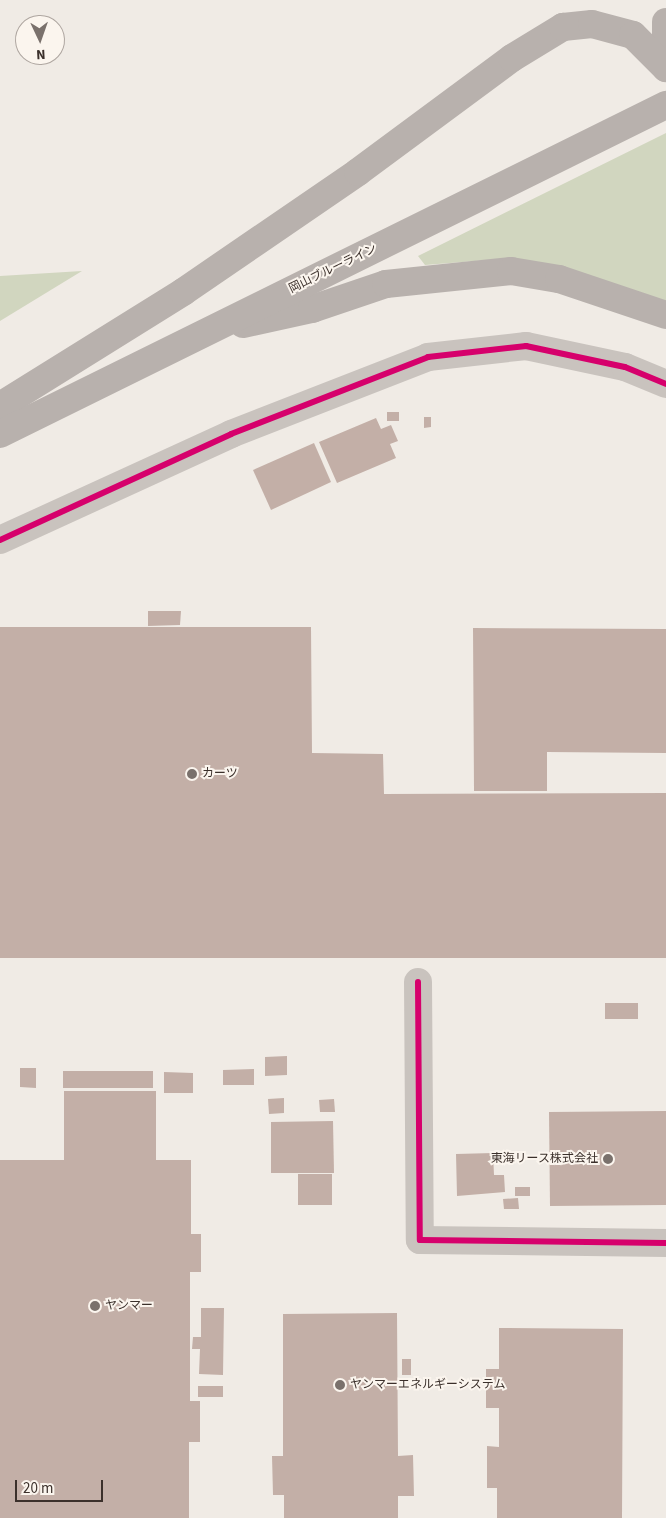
<!DOCTYPE html>
<html>
<head>
<meta charset="utf-8">
<style>
	body { margin:0 }
	#map { position:relative; width:666px; height:1518px; overflow:hidden; background:#f0ebe5; font-family:"Source Sans 3","Noto Sans JP",sans-serif }
	div>[style] { position:absolute }
	[style*='--x'] { left:calc(var(--x)*1px); top:calc(var(--y)*1px); width:calc(var(--w)*1px); rotate:calc(var(--a)*1deg) }
	.green>* { inset:0; background:#d1d6bf }
	.building>* { inset:0; background:#c3afa7 }
	.minor>* { height:28px; margin:-14px; padding:0 14px; transform-origin:14px; border-radius:14px; background:#c9c3be }
	.major>* { height:28px; margin:-14px; padding:0 14px; transform-origin:14px; border-radius:14px; background:#b8b1ad }
	.cycleway>* { height:6px; margin:-3px; padding:0 3px; transform-origin:3px; border-radius:3px; background:#d6006c }
	.dots>* { width:14px; height:14px; translate:-50% -50%; box-sizing:border-box; border:2px solid #fbf5ee; border-radius:50% }
	span { translate:-50% -50%; white-space:nowrap; text-align:center; line-height:1.15; -webkit-text-stroke:4px #fbf5ee; paint-order:stroke }
	.street-label { font-size:12px; color:#3b302b }
	.poi-label { font-size:12px; color:#3b302b }
	.left { translate:0 -50%; text-align:left }
	.right { translate:-100% -50%; text-align:right }
	.north { position:absolute; left:15px; top:15px; width:50px; height:50px; box-sizing:border-box; background:#fbf5ee; border:1px solid #aea6a0; border-radius:50%; rotate:177deg; font-size:14px; font-weight:700; line-height:20px; text-align:center; color:#3b302b }
	.north::after { content:''; display:block; margin:auto; width:18px; height:22px; background:#7a716c; clip-path:polygon(50% 0,100% 100%,50% 72%,0 100%) }
	.scale { position:absolute; left:15px; top:1480px; width:88px; height:22px; box-sizing:border-box; border:2px solid #3b302b; border-top:0; padding-left:6px; font-size:15px; line-height:18px; white-space:nowrap; color:#3b302b; -webkit-text-stroke:4px #fbf5ee; paint-order:stroke }
</style>
</head>
<body>
<div id="map">
	<div class="green">
		<i style="clip-path:polygon(666px 133px,666px 303px,559px 267px,500px 259px,425px 265px,418px 256px)"></i>
		<i style="clip-path:polygon(82px 271px,0 321px,0 276px)"></i>
	</div>
	<div class="building">
		<i style="clip-path:polygon(387px 412px,399px 412px,399px 421px,387px 421px)"></i>
		<i style="clip-path:polygon(424px 417px,431px 417px,431px 427px,424px 428px)"></i>
		<i style="clip-path:polygon(376px 418px,381px 429px,391px 425px,398px 441px,390px 444px,396px 458px,337px 483px,319px 442px)"></i>
		<i style="clip-path:polygon(314px 443px,331px 482px,271px 510px,253px 470px)"></i>
		<i style="clip-path:polygon(148px 611px,181px 611px,180px 625px,148px 626px)"></i>
		<i style="clip-path:polygon(0 627px,311px 627px,312px 753px,383px 754px,384px 794px,666px 793px,666px 958px,0 958px)"></i>
		<i style="clip-path:polygon(473px 628px,666px 629px,666px 753px,547px 752px,547px 791px,474px 791px)"></i>
		<i style="clip-path:polygon(605px 1003px,638px 1003px,638px 1019px,605px 1019px)"></i>
		<i style="clip-path:polygon(287px 1056px,287px 1075px,265px 1076px,265px 1057px)"></i>
		<i style="clip-path:polygon(20px 1068px,36px 1068px,36px 1088px,20px 1087px)"></i>
		<i style="clip-path:polygon(254px 1069px,254px 1085px,223px 1085px,223px 1070px)"></i>
		<i style="clip-path:polygon(63px 1071px,153px 1071px,153px 1088px,63px 1088px)"></i>
		<i style="clip-path:polygon(164px 1072px,193px 1073px,193px 1093px,164px 1093px)"></i>
		<i style="clip-path:polygon(64px 1091px,156px 1091px,156px 1160px,191px 1160px,191px 1234px,201px 1234px,201px 1272px,190px 1272px,190px 1401px,200px 1401px,200px 1442px,189px 1442px,189px 1518px,0 1518px,0 1160px,64px 1160px)"></i>
		<i style="clip-path:polygon(284px 1098px,284px 1113px,269px 1114px,268px 1099px)"></i>
		<i style="clip-path:polygon(334px 1099px,335px 1112px,320px 1112px,319px 1100px)"></i>
		<i style="clip-path:polygon(666px 1111px,666px 1205px,550px 1206px,549px 1112px)"></i>
		<i style="clip-path:polygon(333px 1121px,334px 1173px,271px 1173px,271px 1122px)"></i>
		<i style="clip-path:polygon(493px 1153px,494px 1175px,504px 1175px,505px 1192px,457px 1196px,456px 1154px)"></i>
		<i style="clip-path:polygon(298px 1174px,332px 1174px,332px 1205px,298px 1205px)"></i>
		<i style="clip-path:polygon(515px 1187px,530px 1187px,530px 1196px,515px 1196px)"></i>
		<i style="clip-path:polygon(518px 1198px,519px 1209px,504px 1209px,503px 1199px)"></i>
		<i style="clip-path:polygon(201px 1308px,224px 1308px,223px 1375px,199px 1374px,200px 1349px,192px 1349px,193px 1337px,201px 1337px)"></i>
		<i style="clip-path:polygon(397px 1313px,398px 1456px,413px 1455px,414px 1496px,398px 1496px,398px 1518px,284px 1518px,284px 1495px,273px 1495px,272px 1456px,283px 1456px,283px 1314px)"></i>
		<i style="clip-path:polygon(499px 1328px,623px 1329px,622px 1518px,497px 1518px,497px 1488px,487px 1488px,487px 1446px,499px 1447px,499px 1408px,486px 1408px,486px 1369px,499px 1369px)"></i>
		<i style="clip-path:polygon(402px 1359px,411px 1359px,411px 1375px,402px 1375px)"></i>
		<i style="clip-path:polygon(198px 1386px,223px 1386px,223px 1397px,198px 1397px)"></i>
	</div>
	<div class="minor">
		<i style="--x:0;--y:540;--w:254;--a:-24.6"></i>
		<i style="--x:231;--y:434;--w:212;--a:-21.3"></i>
		<i style="--x:428;--y:357;--w:99;--a:-6.4"></i>
		<i style="--x:526;--y:346;--w:101;--a:12"></i>
		<i style="--x:625;--y:367;--w:44;--a:22.5"></i>
		<i style="--x:418;--y:982;--w:258;--a:89.6"></i>
		<i style="--x:420;--y:1240;--w:246;--a:0.7"></i>
	</div>
	<div class="major">
		<i style="--x:666;--y:68;--w:46;--a:-90"></i>
		<i style="--x:243;--y:324;--w:71;--a:-12.3"></i>
		<i style="--x:312;--y:309;--w:78;--a:-18.7"></i>
		<i style="--x:386;--y:284;--w:126;--a:-5.9"></i>
		<i style="--x:511;--y:271;--w:49;--a:9.5"></i>
		<i style="--x:559;--y:279;--w:113;--a:18.6"></i>
		<i style="--x:0;--y:406;--w:216;--a:-31.9"></i>
		<i style="--x:183;--y:292;--w:212;--a:-34.4"></i>
		<i style="--x:358;--y:172;--w:192;--a:-36.5"></i>
		<i style="--x:512;--y:58;--w:60;--a:-31.3"></i>
		<i style="--x:563;--y:27;--w:29;--a:-6"></i>
		<i style="--x:592;--y:24;--w:42;--a:15"></i>
		<i style="--x:633;--y:35;--w:47;--a:45"></i>
		<i style="--x:0;--y:434;--w:743;--a:-26.29"></i>
	</div>
	<div class="cycleway">
		<i style="--x:0;--y:540;--w:254;--a:-24.6"></i>
		<i style="--x:231;--y:434;--w:212;--a:-21.3"></i>
		<i style="--x:428;--y:357;--w:99;--a:-6.4"></i>
		<i style="--x:526;--y:346;--w:101;--a:12"></i>
		<i style="--x:625;--y:367;--w:44;--a:22.5"></i>
		<i style="--x:418;--y:982;--w:258;--a:89.6"></i>
		<i style="--x:420;--y:1240;--w:246;--a:0.7"></i>
	</div>
	<div class="dots">
		<i style="left:192px;top:774px;background:#7a716c"></i>
		<i style="left:608px;top:1159px;background:#7a716c"></i>
		<i style="left:95px;top:1306px;background:#7a716c"></i>
		<i style="left:340px;top:1385px;background:#7a716c"></i>
	</div>
	<div class="street-label">
		<span style="left:333px;top:269px;rotate:-26deg">岡山ブルーライン</span>
	</div>
	<div class="poi-label">
		<span class="left" style="left:202px;top:774px">カーツ</span>
		<span class="right" style="left:598px;top:1159px">東海リース株式会社</span>
		<span class="left" style="left:105px;top:1306px">ヤンマー</span>
		<span class="left" style="left:350px;top:1385px">ヤンマーエネルギーシステム</span>
	</div>
	<div class="north">N</div>
	<div class="scale">20 m</div>
</div>
</body>
</html>
